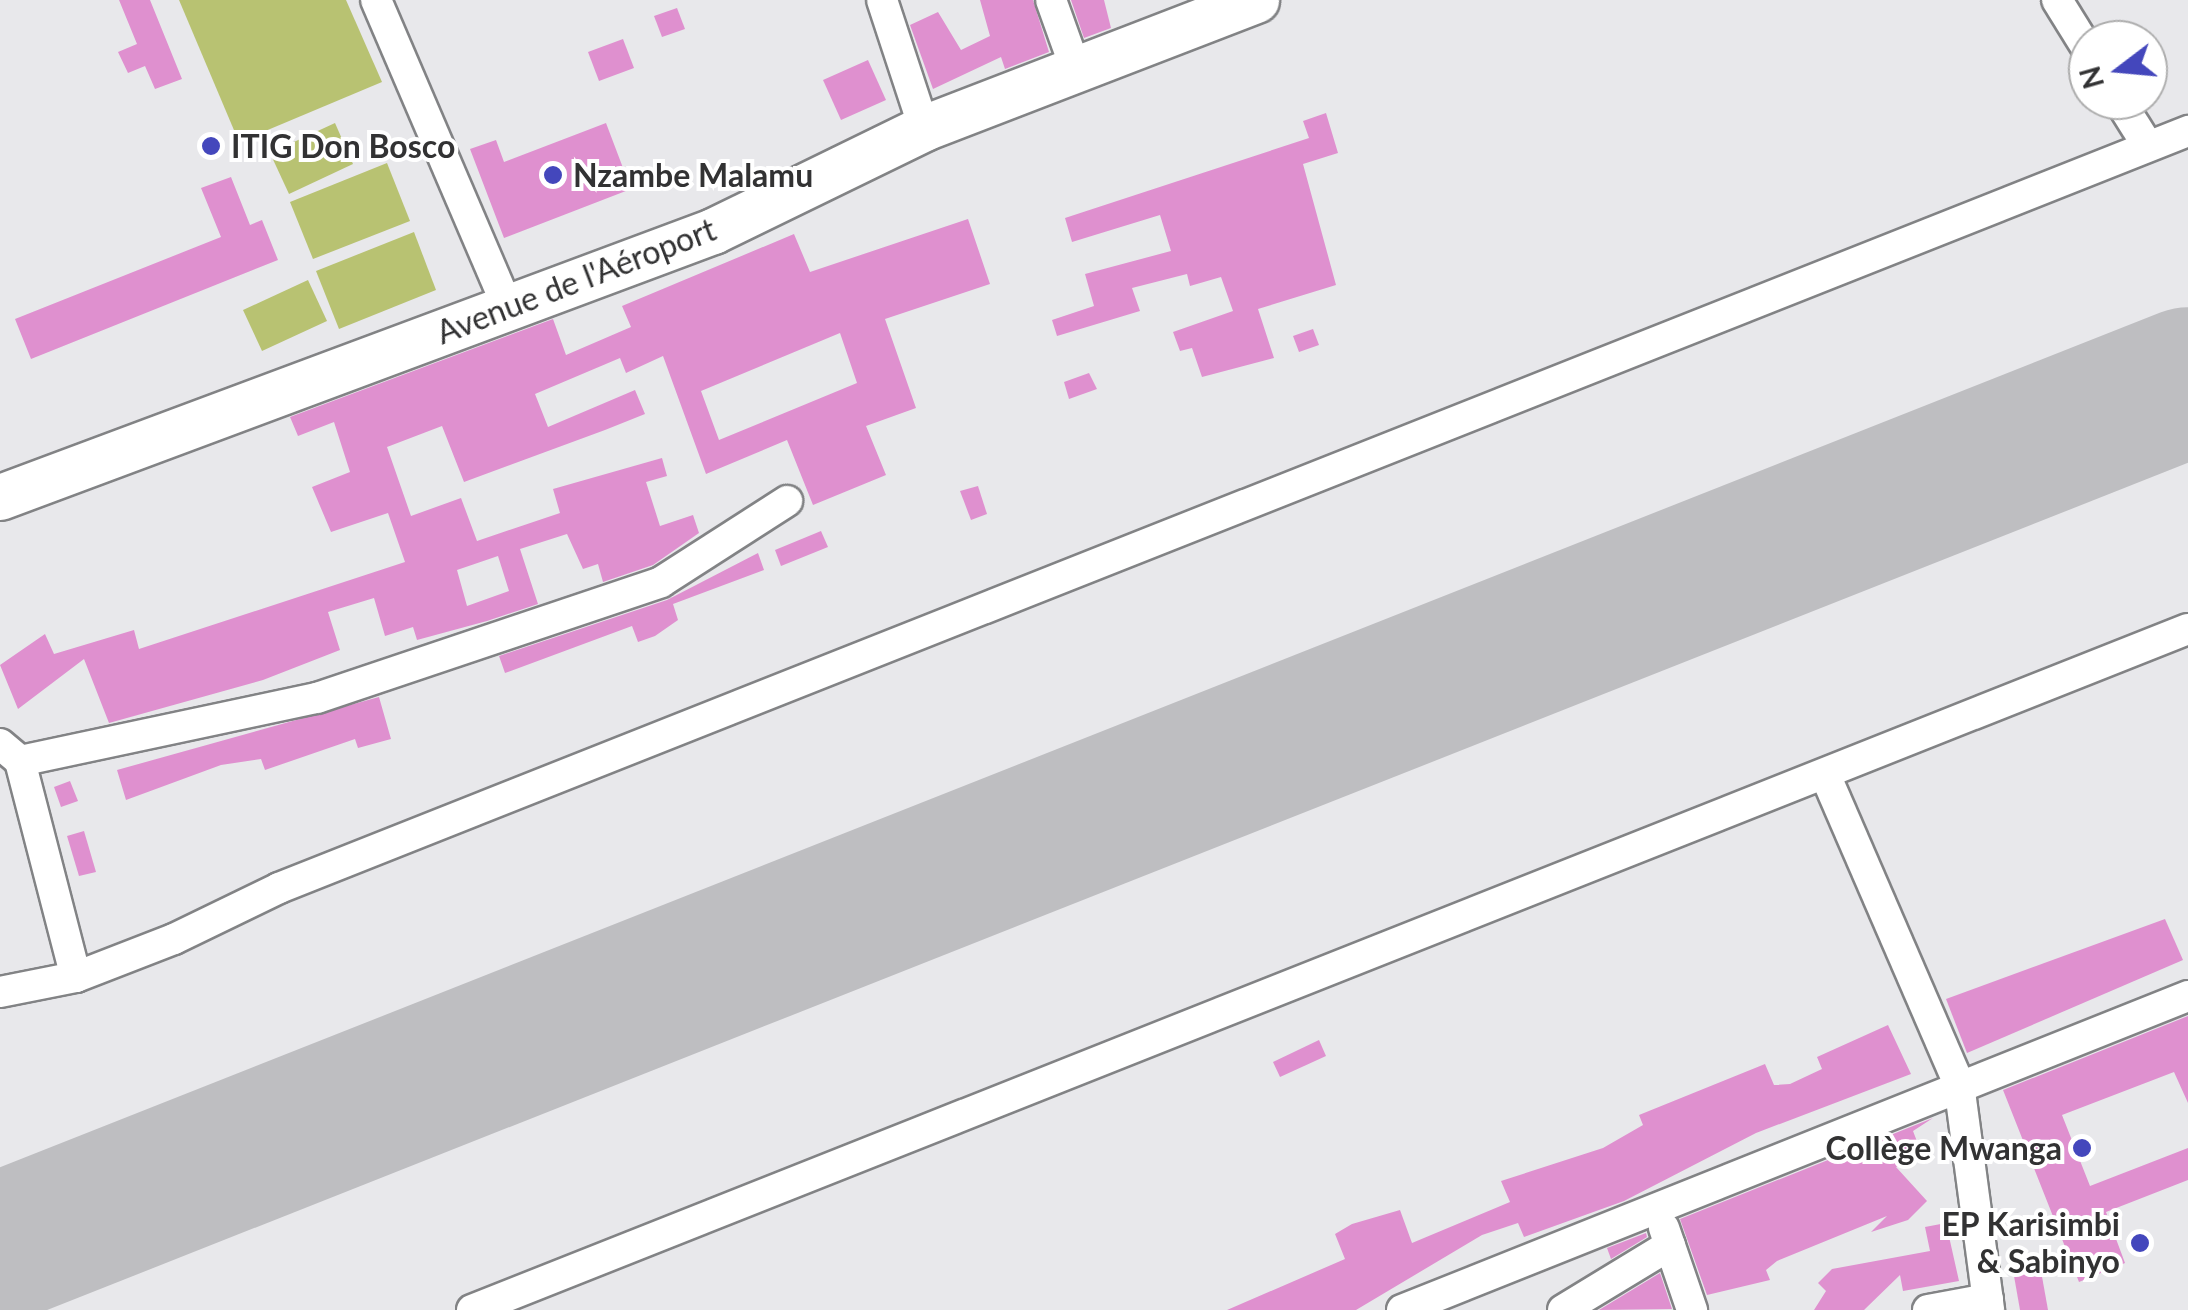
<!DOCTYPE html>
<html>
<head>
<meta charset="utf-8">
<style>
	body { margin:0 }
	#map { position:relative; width:2188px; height:1310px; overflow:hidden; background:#e8e8eb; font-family:Lato,sans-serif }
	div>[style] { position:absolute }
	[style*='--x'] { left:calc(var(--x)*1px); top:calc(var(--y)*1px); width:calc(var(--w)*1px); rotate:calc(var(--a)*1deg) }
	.green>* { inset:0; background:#b8c272 }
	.runway>* { height:150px; margin:-75px; padding:0 75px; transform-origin:75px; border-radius:75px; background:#bebec1 }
	.building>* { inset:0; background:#df90cf }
	.roads { filter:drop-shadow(2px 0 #828385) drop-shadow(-2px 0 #828385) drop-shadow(0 2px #828385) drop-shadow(0 -2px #828385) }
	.minor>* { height:30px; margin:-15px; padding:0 15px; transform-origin:15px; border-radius:15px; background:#fff }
	.highway>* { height:45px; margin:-22.5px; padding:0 22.5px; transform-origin:22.5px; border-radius:22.5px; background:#fff }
	.dots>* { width:28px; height:28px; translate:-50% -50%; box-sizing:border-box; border:5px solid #fff; border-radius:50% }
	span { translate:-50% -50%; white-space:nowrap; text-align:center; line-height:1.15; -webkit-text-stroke:8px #fff; paint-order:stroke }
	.poi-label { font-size:32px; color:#323233; font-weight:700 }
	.left { translate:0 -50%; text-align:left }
	.right { translate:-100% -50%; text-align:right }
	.street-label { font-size:32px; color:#323233 }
	.north { position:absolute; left:2068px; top:20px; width:100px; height:100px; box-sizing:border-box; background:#fff; border:2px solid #adadad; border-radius:50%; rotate:254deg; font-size:28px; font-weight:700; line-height:40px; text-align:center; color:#323233 }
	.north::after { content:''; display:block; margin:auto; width:35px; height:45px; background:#4447bc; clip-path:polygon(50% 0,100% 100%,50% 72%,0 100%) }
</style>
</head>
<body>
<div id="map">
	<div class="green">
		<i style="clip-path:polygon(179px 0,346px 0,382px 82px,239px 142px)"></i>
		<i style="clip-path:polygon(335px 123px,353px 164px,289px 194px,270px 153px)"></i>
		<i style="clip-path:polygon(387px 163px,410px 221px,313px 259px,290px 202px)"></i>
		<i style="clip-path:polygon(414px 232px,436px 290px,339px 329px,316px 271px)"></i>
		<i style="clip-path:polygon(308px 280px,327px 321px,262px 351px,243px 310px)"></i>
	</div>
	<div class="runway">
		<i style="--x:0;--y:1248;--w:2353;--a:-21.59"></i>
	</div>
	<div class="building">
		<i style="clip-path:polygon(119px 0,150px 0,182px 79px,155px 89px,145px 66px,128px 73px,118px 52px,137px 44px)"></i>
		<i style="clip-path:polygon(980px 0,1033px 0,1049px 52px,1005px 69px,1001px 57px,933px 89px,910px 25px,938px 12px,961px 50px,990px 36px)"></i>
		<i style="clip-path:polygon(1071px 0,1104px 0,1111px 28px,1084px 38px)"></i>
		<i style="clip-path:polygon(677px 8px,685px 29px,662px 37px,654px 16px)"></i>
		<i style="clip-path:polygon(623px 39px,634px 68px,599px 81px,588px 52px)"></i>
		<i style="clip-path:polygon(868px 60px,886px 100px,841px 120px,823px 80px)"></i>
		<i style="clip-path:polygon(1326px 113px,1338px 153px,1303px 164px,1336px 285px,1258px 309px,1274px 358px,1202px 377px,1192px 348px,1180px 351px,1173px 332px,1233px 311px,1221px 277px,1190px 286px,1187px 274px,1132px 288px,1140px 311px,1057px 336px,1052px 320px,1094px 306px,1085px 274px,1171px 251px,1160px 215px,1072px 242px,1065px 218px,1309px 138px,1303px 121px)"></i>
		<i style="clip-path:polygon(606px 123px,631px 189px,504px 238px,470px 149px,496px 140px,504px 162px)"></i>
		<i style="clip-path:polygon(231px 177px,250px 225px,262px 220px,278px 260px,31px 359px,15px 319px,221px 237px,201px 188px)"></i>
		<i style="clip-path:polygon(evenodd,968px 219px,990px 284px,885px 319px,916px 408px,866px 426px,886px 475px,813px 505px,787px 440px,706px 474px,663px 356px,626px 373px,620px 358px,535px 394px,548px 427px,635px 390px,645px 414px,605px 430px,464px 482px,442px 426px,387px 447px,411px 516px,461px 498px,477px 541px,560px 513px,553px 489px,662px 458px,667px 476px,646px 482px,660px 526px,693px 515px,699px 533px,653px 565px,603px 582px,598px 564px,583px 569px,567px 534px,520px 549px,538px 604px,487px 621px,417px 640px,413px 627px,385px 636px,374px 598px,328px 612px,340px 650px,263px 680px,109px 723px,84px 659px,18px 709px,0 665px,45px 634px,54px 654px,134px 630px,139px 649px,405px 562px,388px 513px,331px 532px,312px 487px,350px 472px,334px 422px,298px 436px,290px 417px,553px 319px,566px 355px,631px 327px,622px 306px,794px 234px,810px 272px,968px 219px,840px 333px,857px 383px,719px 440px,701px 391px,840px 333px,968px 219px,498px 556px,509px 591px,467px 606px,457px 570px,498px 556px)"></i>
		<i style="clip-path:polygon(1313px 329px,1319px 345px,1299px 352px,1293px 336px)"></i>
		<i style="clip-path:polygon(1089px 373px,1097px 389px,1069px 399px,1064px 382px)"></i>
		<i style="clip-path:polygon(978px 486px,987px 514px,971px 520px,960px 491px)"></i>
		<i style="clip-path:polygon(821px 531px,828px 547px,781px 566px,775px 550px)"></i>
		<i style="clip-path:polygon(758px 553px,764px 570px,673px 604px,678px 620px,655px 636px,638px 642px,632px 626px,505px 673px,499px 656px,667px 600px)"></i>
		<i style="clip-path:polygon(379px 697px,391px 739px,358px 748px,355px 739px,265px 770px,261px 759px,221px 765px,126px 800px,117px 770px)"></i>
		<i style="clip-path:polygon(70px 781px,78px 801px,61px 807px,54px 787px)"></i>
		<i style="clip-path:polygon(84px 831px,96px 872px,79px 876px,67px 836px)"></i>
		<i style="clip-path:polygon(2165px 919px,2183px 960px,1967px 1053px,1946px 999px)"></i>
		<i style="clip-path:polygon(2188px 1016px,2188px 1103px,2174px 1072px,2062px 1115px,2090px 1186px,2188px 1148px,2188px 1180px,2106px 1212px,2125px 1263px,2079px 1282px,2003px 1090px)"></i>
		<i style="clip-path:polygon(1888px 1025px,1911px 1074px,1756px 1133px,1624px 1201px,1524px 1237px,1518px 1223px,1482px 1235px,1356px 1310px,1227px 1310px,1345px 1259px,1335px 1234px,1352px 1224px,1400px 1210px,1412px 1243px,1510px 1202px,1501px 1181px,1603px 1148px,1643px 1125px,1639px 1115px,1765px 1064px,1774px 1085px,1790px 1084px,1822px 1069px,1817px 1057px)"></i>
		<i style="clip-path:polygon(1319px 1040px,1326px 1056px,1280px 1077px,1273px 1062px)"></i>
		<i style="clip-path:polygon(1933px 1118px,1913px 1131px,1923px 1157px,1896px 1167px,1927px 1201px,1908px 1220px,1871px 1232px,1887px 1216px,1777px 1261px,1766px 1270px,1770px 1280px,1707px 1295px,1680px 1219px)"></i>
		<i style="clip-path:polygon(1946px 1223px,1959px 1281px,1903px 1291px,1900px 1275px,1864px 1310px,1814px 1310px,1826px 1291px,1818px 1283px,1832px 1269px,1930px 1251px,1925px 1227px)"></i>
		<i style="clip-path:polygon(1646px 1233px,1647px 1237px,1611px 1259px,1607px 1248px)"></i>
		<i style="clip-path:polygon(2041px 1271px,2048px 1310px,2020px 1310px,2014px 1276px)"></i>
		<i style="clip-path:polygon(1660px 1273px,1672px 1309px,1599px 1310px)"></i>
	</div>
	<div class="roads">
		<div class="minor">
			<i style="--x:376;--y:0;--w:335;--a:66.8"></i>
			<i style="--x:882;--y:0;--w:135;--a:71.8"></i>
			<i style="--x:1051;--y:0;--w:74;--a:70.3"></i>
			<i style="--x:2057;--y:0;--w:59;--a:58.2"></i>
			<i style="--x:2119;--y:100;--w:54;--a:57.8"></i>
			<i style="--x:0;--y:744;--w:26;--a:40"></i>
			<i style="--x:20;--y:761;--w:223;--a:75.5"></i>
			<i style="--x:20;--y:761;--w:304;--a:-12"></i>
			<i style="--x:317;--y:698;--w:363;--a:-18.6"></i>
			<i style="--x:661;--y:582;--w:150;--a:-32.7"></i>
			<i style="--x:1827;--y:779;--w:332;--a:66.6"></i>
			<i style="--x:1959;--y:1084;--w:228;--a:82.4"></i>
			<i style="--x:0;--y:992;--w:77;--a:-11.2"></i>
			<i style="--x:76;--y:977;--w:105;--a:-21.2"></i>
			<i style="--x:174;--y:939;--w:117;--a:-25.9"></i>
			<i style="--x:279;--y:888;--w:2054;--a:-21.63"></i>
			<i style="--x:1664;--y:1228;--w:87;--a:71.1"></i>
			<i style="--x:472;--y:1310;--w:1846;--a:-21.65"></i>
			<i style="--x:1402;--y:1310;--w:846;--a:-21.78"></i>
			<i style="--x:1563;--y:1310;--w:125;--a:-31.3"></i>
			<i style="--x:1928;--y:1310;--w:61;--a:-10.4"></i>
		</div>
		<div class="highway">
			<i style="--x:0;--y:497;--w:761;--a:-20.46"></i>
			<i style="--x:713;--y:231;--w:235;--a:-26"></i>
			<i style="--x:924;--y:128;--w:356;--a:-21.1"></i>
		</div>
	</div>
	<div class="dots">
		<i style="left:211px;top:146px;background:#4447bc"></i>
		<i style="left:553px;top:175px;background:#4447bc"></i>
		<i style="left:2082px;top:1148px;background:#4447bc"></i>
		<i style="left:2140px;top:1243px;background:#4447bc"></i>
	</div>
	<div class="poi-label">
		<span class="left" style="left:231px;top:146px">ITIG Don Bosco</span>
		<span class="left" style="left:573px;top:175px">Nzambe Malamu</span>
		<span class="right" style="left:2062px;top:1148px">Collège Mwanga</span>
		<span class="right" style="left:2120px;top:1243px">EP Karisimbi<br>&amp; Sabinyo</span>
	</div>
	<div class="street-label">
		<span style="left:576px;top:281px;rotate:-21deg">Avenue de l'Aéroport</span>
	</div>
	<div class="north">N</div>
</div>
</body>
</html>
